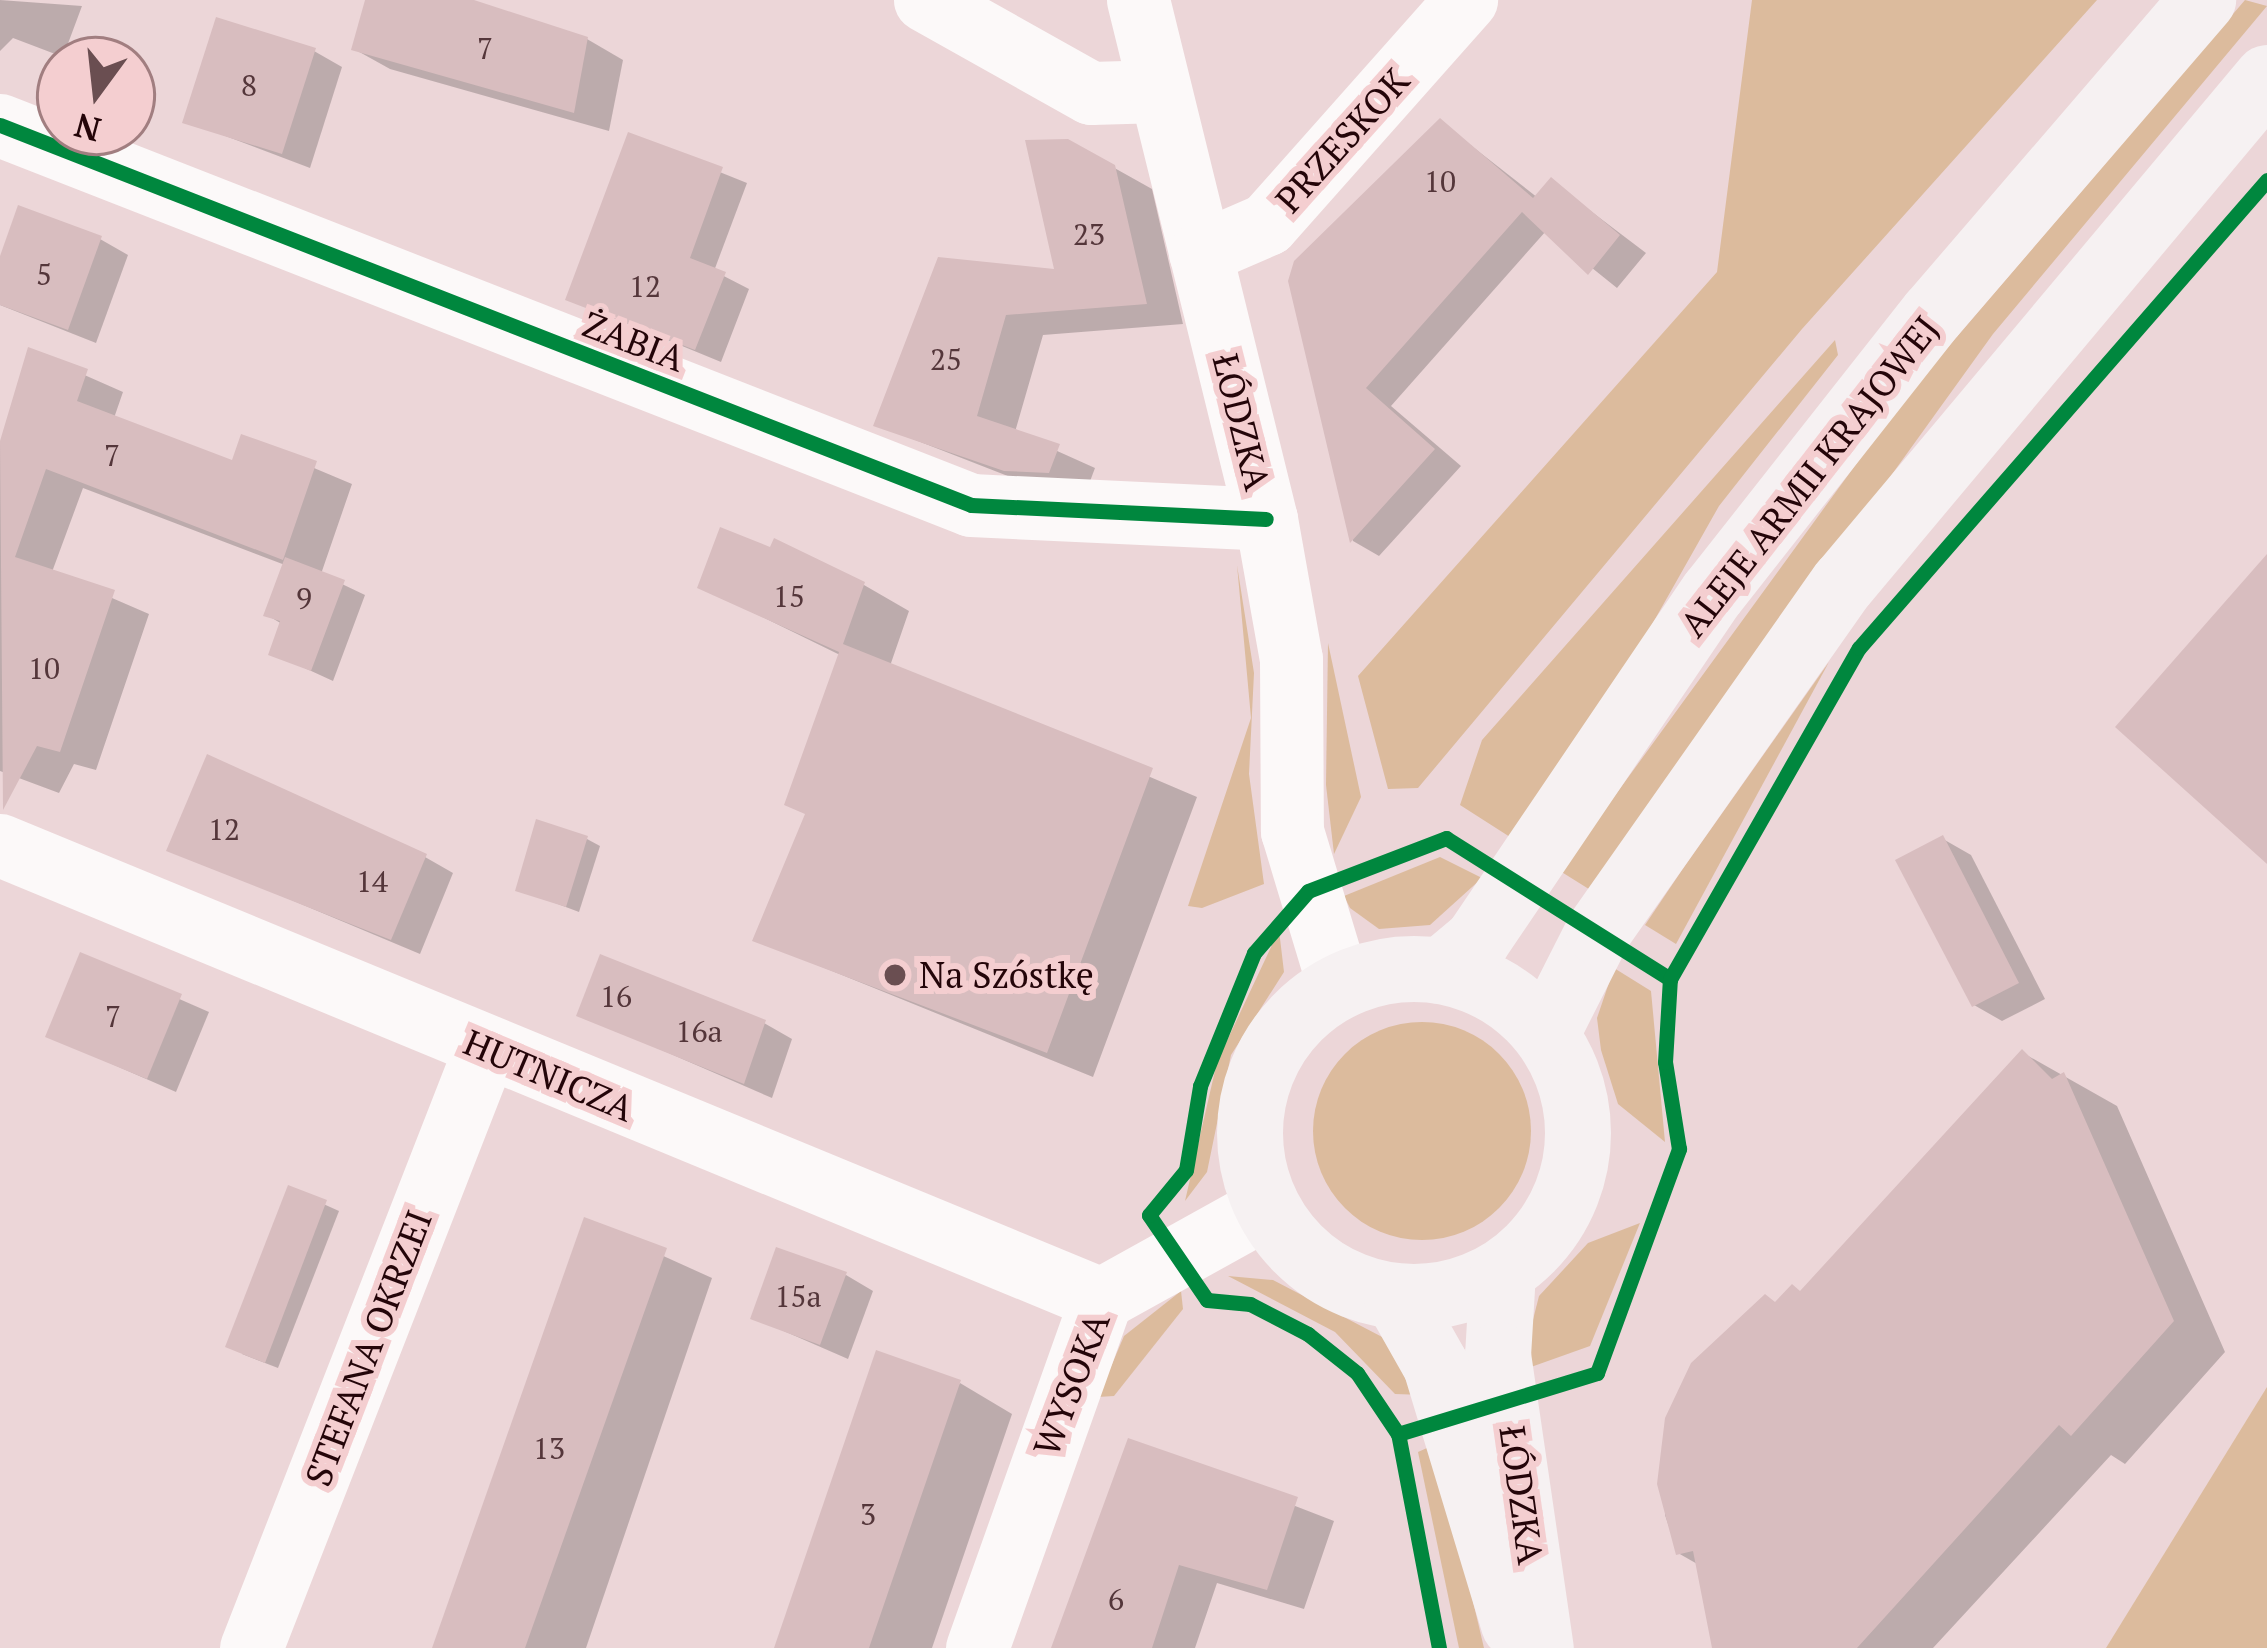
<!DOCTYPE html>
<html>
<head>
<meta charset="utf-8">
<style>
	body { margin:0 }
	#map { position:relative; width:2267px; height:1648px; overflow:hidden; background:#ecd6d8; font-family:"PT Serif",serif }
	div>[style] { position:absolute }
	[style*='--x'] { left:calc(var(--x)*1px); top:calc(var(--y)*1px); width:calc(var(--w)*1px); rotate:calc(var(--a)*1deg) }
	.green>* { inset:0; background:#dcbb9d }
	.round { border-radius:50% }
	.shadow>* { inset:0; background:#0003 }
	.building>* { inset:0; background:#d8bdbf }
	.minor>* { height:63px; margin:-31.5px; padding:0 31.5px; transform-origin:31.5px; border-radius:31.5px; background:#fcf9f9 }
	.major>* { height:66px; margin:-33px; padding:0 33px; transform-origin:33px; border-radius:33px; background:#f6f1f2 }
	.major>.ring { margin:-33px; padding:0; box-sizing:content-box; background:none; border:66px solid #f6f1f2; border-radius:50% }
	.cycleway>* { height:15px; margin:-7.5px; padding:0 7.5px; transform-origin:7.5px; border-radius:7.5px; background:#00873e }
	.dots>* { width:33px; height:33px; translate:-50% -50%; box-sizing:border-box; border:6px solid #f4ced0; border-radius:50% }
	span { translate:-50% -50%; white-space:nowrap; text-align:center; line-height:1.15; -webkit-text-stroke:12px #f4ced0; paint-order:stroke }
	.number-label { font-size:30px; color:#54363a }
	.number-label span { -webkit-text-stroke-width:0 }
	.street-label { font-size:36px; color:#240509 }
	.poi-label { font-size:36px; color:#240509 }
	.left { translate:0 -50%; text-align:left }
	.north { position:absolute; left:36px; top:36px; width:120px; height:120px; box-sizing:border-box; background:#f4ced0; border:3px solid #a17e80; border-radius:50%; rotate:195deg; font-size:33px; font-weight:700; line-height:48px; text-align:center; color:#240509 }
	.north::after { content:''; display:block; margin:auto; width:42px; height:54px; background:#6a4e51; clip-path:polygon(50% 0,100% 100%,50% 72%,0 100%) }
</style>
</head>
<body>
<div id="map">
	<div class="green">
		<i style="clip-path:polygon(1752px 0,2097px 0,1802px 329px,1418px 788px,1388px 789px,1358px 676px,1717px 272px)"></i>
		<i style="clip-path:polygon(2245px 0,2267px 6px,1993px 334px,1592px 891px,1560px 871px,1902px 401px)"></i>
		<i style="clip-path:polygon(1835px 340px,1838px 355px,1719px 506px,1637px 651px,1510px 837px,1460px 805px,1482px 740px)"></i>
		<i style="clip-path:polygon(1237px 565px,1254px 673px,1249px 774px,1264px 884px,1202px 908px,1188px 906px,1251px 718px)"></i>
		<i style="clip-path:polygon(1328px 643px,1361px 797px,1334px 854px,1326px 785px)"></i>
		<i style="clip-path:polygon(1829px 662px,1676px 944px,1645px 925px,1682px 870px)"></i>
		<i style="clip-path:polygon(1440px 857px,1482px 878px,1430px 925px,1379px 929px,1350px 908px,1344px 896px)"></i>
		<i style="clip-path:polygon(1279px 930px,1284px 972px,1231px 1055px,1207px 1172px,1185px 1201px,1217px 1062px)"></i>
		<i style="clip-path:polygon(1614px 968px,1651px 991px,1665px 1142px,1618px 1104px,1601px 1050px,1597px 1018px)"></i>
		<i class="round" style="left:1313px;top:1022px;width:218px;height:218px"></i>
		<i style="clip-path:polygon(1640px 1223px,1590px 1346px,1520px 1371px,1539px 1296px,1588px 1243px)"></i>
		<i style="clip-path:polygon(1228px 1276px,1273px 1280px,1386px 1339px,1424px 1395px,1395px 1394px,1335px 1332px)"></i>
		<i style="clip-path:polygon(1181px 1291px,1183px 1309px,1114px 1396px,1098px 1397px,1124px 1336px)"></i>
		<i style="clip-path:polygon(2267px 1387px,2267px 1648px,2106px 1648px)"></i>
		<i style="clip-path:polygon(1436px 1444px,1484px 1648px,1459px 1648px,1418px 1452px)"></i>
	</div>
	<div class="shadow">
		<i style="clip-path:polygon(0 0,82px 6px,63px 57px,13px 38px,0 51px)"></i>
		<i style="clip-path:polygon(368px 0,464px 0,587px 39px,623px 60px,609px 131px,390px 69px,354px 49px)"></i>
		<i style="clip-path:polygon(314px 51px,342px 67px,310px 168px,186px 121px)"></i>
		<i style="clip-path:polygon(1441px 122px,1538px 198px,1551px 181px,1646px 253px,1617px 288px,1546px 231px,1391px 406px,1461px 466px,1379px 556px,1353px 541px,1291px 281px)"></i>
		<i style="clip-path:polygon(630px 136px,747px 183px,714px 271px,749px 289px,721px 362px,568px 299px)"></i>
		<i style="clip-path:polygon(1068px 142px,1152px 189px,1183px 324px,1043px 335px,1015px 432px,1095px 468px,1086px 492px,1044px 490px,877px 425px,940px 260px,1058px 272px)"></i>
		<i style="clip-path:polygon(100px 239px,128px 255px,96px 343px,0 305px,0 264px)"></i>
		<i style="clip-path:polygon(30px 351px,123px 392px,114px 418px,233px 464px,243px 438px,352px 484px,321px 574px,365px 595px,333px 681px,272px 653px,282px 624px,267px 615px,285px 565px,83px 488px,52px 572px,149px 614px,96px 770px,74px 764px,59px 793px,0 771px,0 444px)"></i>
		<i style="clip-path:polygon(864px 585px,909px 611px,890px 666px,1197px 797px,1093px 1077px,756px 940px,808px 815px,840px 655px,701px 587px)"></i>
		<i style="clip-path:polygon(587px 839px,600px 846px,579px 912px,518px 889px)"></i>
		<i style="clip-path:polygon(1943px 839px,1971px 855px,2045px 999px,2002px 1021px,1974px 1005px)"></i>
		<i style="clip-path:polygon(170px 849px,425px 857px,453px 873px,420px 954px)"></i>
		<i style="clip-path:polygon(81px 956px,209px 1012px,176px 1092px,48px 1036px)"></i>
		<i style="clip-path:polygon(579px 1014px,764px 1023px,792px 1039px,772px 1098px)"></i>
		<i style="clip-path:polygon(2023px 1053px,2117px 1106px,2225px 1352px,2125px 1464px,2111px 1455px,1933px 1648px,1715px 1648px,1699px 1565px,1678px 1553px,1665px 1515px,1668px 1419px,1693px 1365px,1765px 1298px,1778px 1305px,1802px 1293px)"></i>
		<i style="clip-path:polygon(290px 1189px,339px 1211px,278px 1368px,242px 1354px)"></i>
		<i style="clip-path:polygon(586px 1221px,712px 1278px,586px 1648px,443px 1648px)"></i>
		<i style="clip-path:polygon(846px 1275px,873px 1291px,848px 1359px,754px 1318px)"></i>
		<i style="clip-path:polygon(960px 1383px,1012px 1414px,932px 1648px,777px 1648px)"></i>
		<i style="clip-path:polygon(1129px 1442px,1334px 1521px,1304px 1609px,1217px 1583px,1195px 1648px,1053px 1648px)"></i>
	</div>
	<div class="building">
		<i style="clip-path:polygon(365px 0,474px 0,588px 37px,574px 113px,351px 50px)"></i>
		<i style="clip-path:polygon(216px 17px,316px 48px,282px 154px,182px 123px)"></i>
		<i style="clip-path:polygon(1440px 118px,1533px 198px,1551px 177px,1620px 235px,1588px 275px,1522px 212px,1366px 388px,1435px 449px,1350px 543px,1288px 281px,1294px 261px)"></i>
		<i style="clip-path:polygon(628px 132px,723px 167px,690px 258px,726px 272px,695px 350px,565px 300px)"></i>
		<i style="clip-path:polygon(1068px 139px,1115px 165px,1147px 304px,1006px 315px,977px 416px,1060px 444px,1049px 473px,1004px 471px,873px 426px,938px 257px,1054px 269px,1025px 140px)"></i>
		<i style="clip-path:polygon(18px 205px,102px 236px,68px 330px,0 305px,0 256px)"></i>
		<i style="clip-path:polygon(28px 347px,88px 369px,77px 401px,232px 460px,241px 434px,317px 461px,283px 560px,46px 469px,15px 557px,115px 590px,60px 752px,37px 746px,3px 810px,0 441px)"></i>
		<i style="clip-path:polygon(720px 527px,770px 547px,774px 538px,865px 582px,843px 644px,1153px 768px,1047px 1053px,752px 941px,805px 814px,784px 805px,839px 652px,697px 588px)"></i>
		<i style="clip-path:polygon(2267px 554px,2267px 864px,2115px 727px)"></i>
		<i style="clip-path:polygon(285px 557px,345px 580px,311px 671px,268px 655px,280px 621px,263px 616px)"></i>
		<i style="clip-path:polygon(207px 754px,427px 854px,391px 940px,166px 851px)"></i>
		<i style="clip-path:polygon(536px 819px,588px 836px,566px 907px,515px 891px)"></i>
		<i style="clip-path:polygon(1943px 835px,2019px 983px,1972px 1007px,1895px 860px)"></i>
		<i style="clip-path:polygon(80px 952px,182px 994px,147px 1079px,45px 1037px)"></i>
		<i style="clip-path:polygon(600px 954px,766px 1020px,744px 1084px,576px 1016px)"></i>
		<i style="clip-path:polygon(2022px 1049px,2052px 1079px,2064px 1072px,2174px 1321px,2071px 1436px,2059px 1425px,1857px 1648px,1712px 1648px,1693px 1551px,1676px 1555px,1657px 1484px,1665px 1418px,1691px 1363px,1765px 1294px,1775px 1302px,1792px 1284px,1800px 1291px)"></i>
		<i style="clip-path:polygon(288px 1185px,327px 1200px,265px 1363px,225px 1347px)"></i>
		<i style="clip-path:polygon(584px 1217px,667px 1248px,525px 1648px,432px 1648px)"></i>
		<i style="clip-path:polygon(776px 1247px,847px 1272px,820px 1345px,750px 1319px)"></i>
		<i style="clip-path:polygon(876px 1350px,961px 1380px,869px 1648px,774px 1648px)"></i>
		<i style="clip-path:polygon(1128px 1438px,1298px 1497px,1267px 1590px,1179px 1565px,1152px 1648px,1051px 1648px)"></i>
	</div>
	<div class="minor">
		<i style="--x:925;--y:0;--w:190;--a:29.3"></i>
		<i style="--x:1091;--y:93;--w:69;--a:-1.7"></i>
		<i style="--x:1138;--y:0;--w:535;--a:76.15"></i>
		<i style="--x:1266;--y:519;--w:142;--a:79.9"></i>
		<i style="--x:1291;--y:659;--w:172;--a:89.7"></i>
		<i style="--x:1292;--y:831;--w:163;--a:73.2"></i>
		<i style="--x:0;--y:125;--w:1043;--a:21.37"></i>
		<i style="--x:971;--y:505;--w:295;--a:2.7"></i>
		<i style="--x:1200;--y:253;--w:73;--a:-23.4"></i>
		<i style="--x:1267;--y:224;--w:300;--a:-48.4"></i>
		<i style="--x:0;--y:845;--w:1191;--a:22.41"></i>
		<i style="--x:251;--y:1648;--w:643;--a:-68.66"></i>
		<i style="--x:977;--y:1648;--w:370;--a:-70.4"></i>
		<i style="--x:1101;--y:1299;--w:190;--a:-29"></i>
	</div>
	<div class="major">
		<i class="ring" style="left:1250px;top:969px;width:262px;height:262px"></i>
		<i style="--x:1441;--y:971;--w:47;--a:-39.8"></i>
		<i style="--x:1477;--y:941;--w:420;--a:-55.9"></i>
		<i style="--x:1713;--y:593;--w:354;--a:-51.8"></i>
		<i style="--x:1932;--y:315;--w:416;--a:-49.3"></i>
		<i style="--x:1546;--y:1035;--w:115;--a:-63.2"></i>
		<i style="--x:1598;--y:932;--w:426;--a:-54.9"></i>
		<i style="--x:1843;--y:584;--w:660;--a:-50.04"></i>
		<i style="--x:1503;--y:1272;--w:83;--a:93.4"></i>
		<i style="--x:1498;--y:1355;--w:296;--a:81.7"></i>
		<i style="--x:1397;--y:1297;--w:79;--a:60.5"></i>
		<i style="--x:1436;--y:1366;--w:270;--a:73.2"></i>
	</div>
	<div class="cycleway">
		<i style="--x:0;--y:125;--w:1043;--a:21.37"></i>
		<i style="--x:971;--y:505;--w:295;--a:2.7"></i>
		<i style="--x:1398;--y:1434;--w:73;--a:-123.9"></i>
		<i style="--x:1357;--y:1373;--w:63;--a:-141.5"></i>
		<i style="--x:1308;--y:1334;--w:65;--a:-152.7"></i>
		<i style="--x:1250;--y:1304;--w:43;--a:-174.7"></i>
		<i style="--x:1207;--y:1300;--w:103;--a:-124.3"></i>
		<i style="--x:1149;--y:1215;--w:58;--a:-50.6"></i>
		<i style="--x:1186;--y:1170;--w:85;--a:-80.5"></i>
		<i style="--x:1200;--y:1086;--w:144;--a:-67.9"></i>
		<i style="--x:1254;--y:953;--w:82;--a:-48.9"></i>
		<i style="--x:1308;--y:891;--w:148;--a:-21"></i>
		<i style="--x:1446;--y:838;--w:265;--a:32.2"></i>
		<i style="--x:1439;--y:1648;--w:218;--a:-100.8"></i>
		<i style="--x:1398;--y:1434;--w:208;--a:-17"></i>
		<i style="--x:1597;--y:1373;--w:239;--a:-69.9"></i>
		<i style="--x:1679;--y:1149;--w:88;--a:-99.1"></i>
		<i style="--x:1665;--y:1062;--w:83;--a:-86.6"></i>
		<i style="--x:1670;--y:979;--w:381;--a:-60.3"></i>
		<i style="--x:1859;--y:648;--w:621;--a:-48.92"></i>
	</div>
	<div class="dots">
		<i style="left:895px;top:975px;background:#6a4e51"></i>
	</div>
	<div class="number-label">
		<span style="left:485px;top:48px">7</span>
		<span style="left:249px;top:85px">8</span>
		<span style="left:1440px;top:181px">10</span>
		<span style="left:1089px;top:234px">23</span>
		<span style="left:44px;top:274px">5</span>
		<span style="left:645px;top:286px">12</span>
		<span style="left:946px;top:359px">25</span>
		<span style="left:112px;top:455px">7</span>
		<span style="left:789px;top:596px">15</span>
		<span style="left:304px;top:598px">9</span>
		<span style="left:44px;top:668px">10</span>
		<span style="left:224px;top:829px">12</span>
		<span style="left:372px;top:881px">14</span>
		<span style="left:616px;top:996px">16</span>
		<span style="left:113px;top:1016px">7</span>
		<span style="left:699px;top:1031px">16a</span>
		<span style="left:798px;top:1296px">15a</span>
		<span style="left:549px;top:1448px">13</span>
		<span style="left:868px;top:1514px">3</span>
		<span style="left:1116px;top:1599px">6</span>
	</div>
	<div class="street-label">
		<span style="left:1342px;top:140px;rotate:-48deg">PRZESKOK</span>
		<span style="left:634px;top:341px;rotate:21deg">ŻABIA</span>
		<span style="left:1242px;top:422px;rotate:76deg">ŁÓDZKA</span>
		<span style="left:1809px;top:476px;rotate:-52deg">ALEJE ARMII KRAJOWEJ</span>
		<span style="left:549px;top:1075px;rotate:23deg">HUTNICZA</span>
		<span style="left:368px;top:1348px;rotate:-69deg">STEFANA OKRZEI</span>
		<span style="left:1071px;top:1384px;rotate:-69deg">WYSOKA</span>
		<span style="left:1522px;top:1495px;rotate:82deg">ŁÓDZKA</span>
	</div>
	<div class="poi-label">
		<span class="left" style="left:919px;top:975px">Na Szóstkę</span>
	</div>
	<div class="north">N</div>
</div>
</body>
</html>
